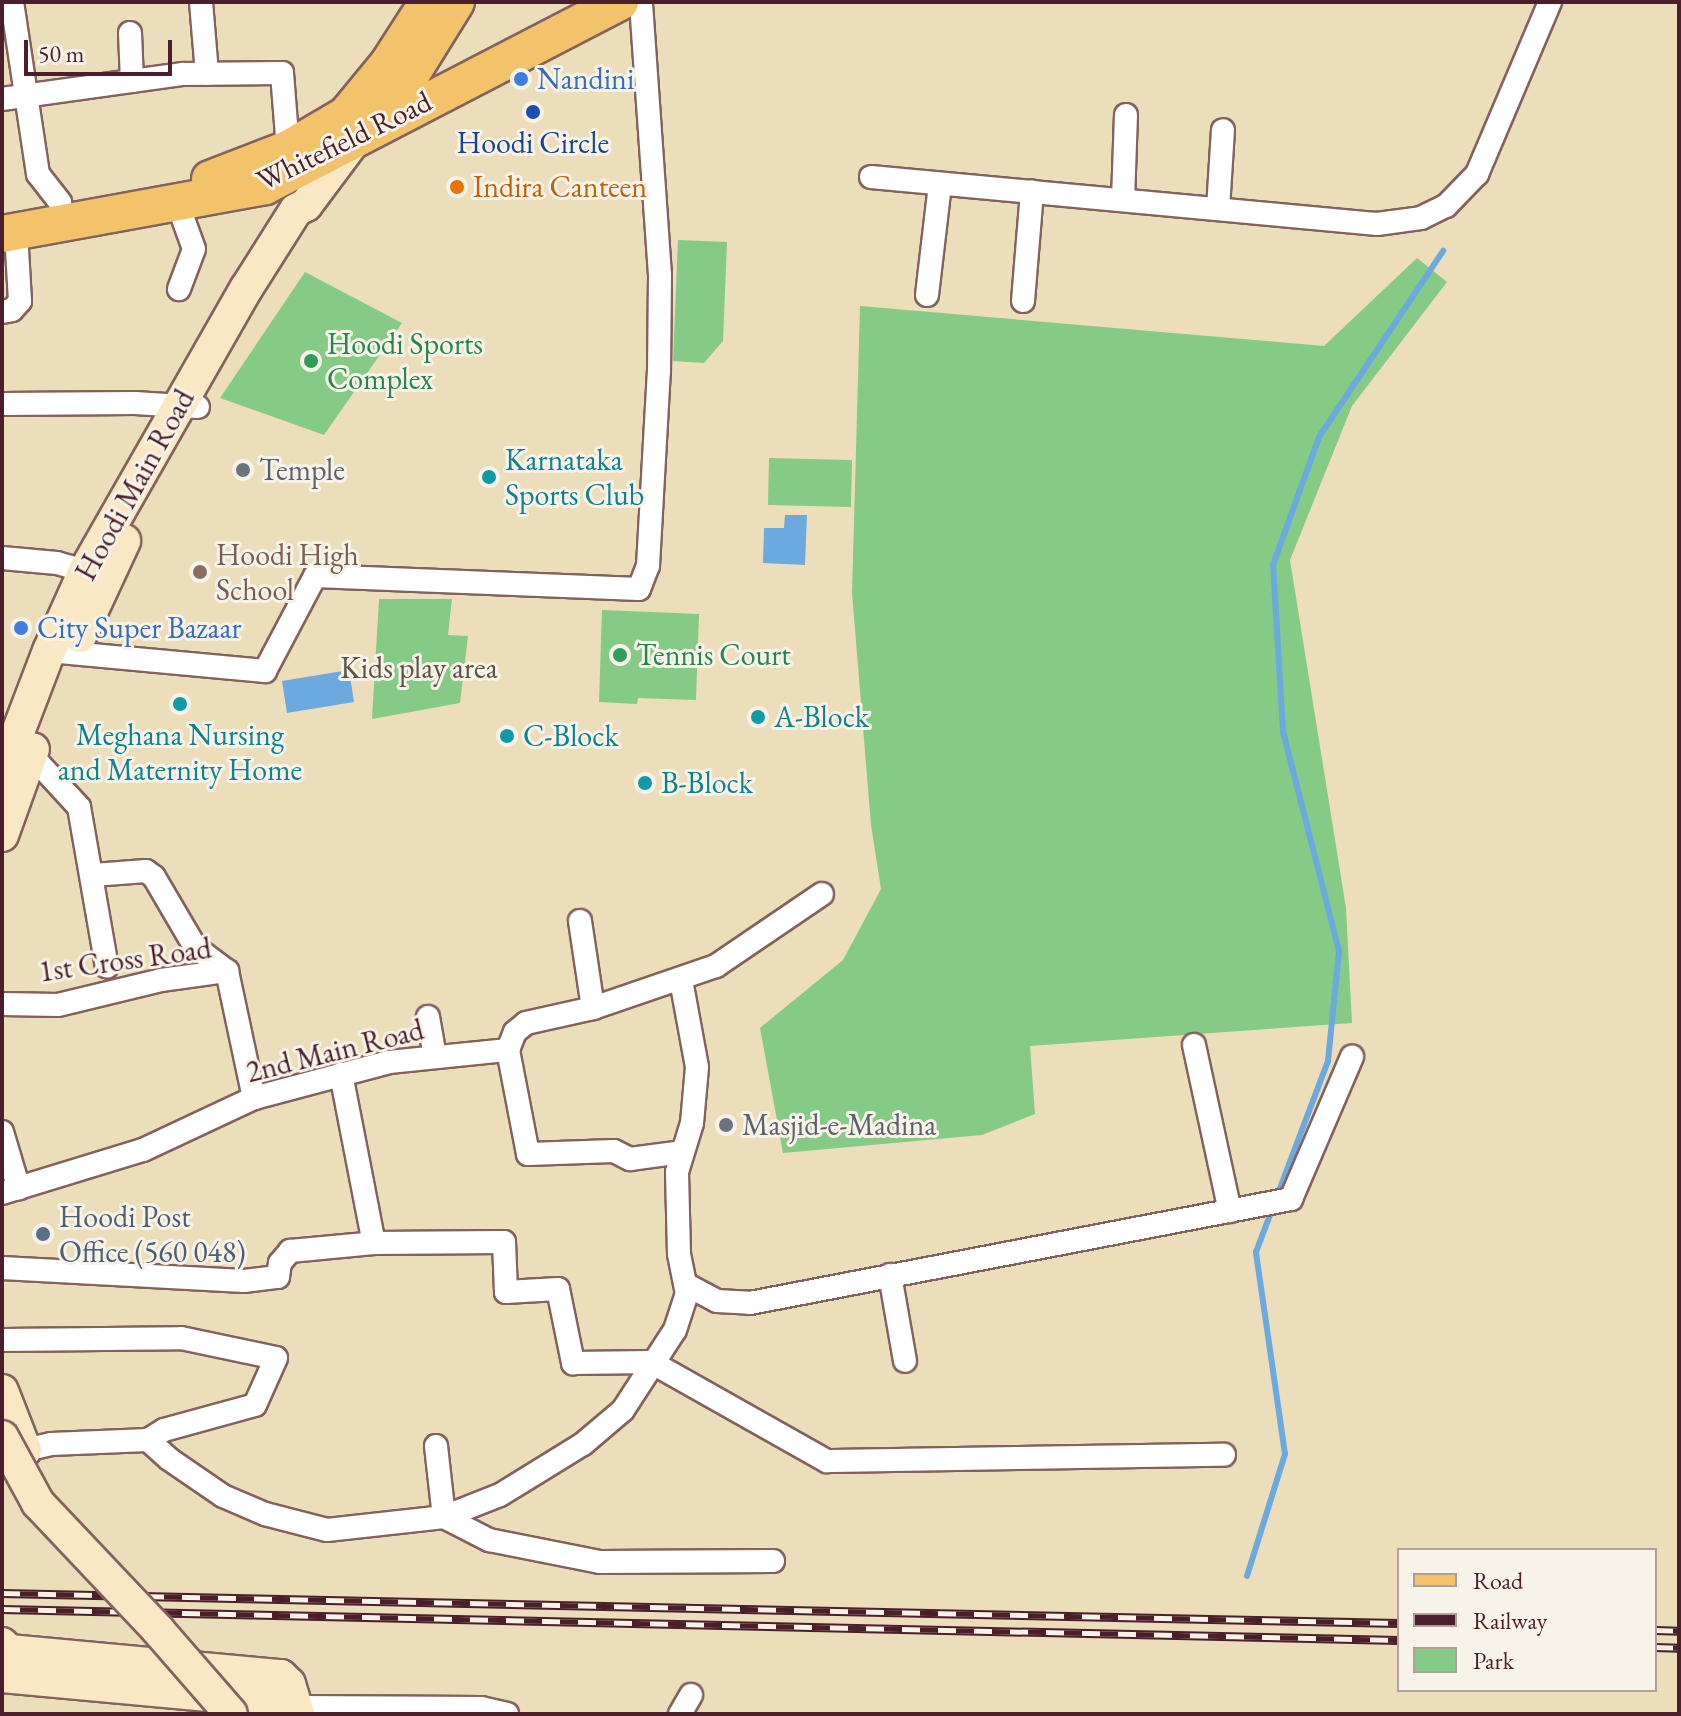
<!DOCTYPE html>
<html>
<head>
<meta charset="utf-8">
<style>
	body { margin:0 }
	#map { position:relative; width:1681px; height:1716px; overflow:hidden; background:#eddebb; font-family:"EB Garamond",serif }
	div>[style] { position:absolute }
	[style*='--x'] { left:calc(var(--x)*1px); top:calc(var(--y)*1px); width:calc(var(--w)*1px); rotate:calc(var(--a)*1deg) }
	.green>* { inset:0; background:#85ca85 }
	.water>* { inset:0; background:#6ba9de }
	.stream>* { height:6px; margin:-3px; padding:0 3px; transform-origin:3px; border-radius:3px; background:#6ba9de }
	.roads { filter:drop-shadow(2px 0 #83625d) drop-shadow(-2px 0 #83625d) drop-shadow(0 2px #83625d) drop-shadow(0 -2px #83625d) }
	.street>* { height:22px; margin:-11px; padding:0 11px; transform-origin:11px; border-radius:11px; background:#fff }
	.secondary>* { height:32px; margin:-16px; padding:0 16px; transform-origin:16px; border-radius:16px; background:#fae7c3 }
	.primary>* { height:36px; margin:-18px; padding:0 18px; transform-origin:18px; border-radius:18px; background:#f2c36a }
	.rail>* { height:9px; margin-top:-4.5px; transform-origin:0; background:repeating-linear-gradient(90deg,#f7f3e8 0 18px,#4a1f2b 0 36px); box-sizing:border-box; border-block:2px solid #4a1f2b }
	.bridges { filter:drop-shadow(2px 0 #83625d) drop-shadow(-2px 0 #83625d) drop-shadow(0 2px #83625d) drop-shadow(0 -2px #83625d) }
	.secondary-bridge>* { height:32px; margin:-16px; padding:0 16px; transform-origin:16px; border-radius:16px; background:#fae7c3 }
	.dots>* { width:22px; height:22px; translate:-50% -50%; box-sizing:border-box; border:4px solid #f7f3e8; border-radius:50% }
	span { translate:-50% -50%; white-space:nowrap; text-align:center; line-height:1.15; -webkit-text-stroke:6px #f7f3e8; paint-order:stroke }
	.shop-label { font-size:30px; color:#366cbe }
	.left { translate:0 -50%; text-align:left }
	.street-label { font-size:30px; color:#4a1f2b }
	.transit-label { font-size:30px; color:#164399 }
	.food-label { font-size:30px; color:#c56008 }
	.leisure-label { font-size:30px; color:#27864d }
	.culture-label { font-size:30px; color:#0d838f }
	.worship-label { font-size:30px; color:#5b616d }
	.education-label { font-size:30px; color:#785e54 }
	.park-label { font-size:30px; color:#5c5246 }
	.service-label { font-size:30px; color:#4e5e75 }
	.frame { position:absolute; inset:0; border:4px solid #4a1f2b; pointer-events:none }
	.legend { position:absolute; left:1397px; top:1548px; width:260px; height:144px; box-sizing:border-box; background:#f7f3e8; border:2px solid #b29e9c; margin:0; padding:10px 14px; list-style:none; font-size:24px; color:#4a1f2b }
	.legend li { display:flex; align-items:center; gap:16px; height:40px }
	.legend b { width:40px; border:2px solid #b29e9c }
	.scale { position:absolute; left:24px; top:40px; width:148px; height:36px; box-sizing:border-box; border:4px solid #4a1f2b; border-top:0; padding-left:10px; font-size:24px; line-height:28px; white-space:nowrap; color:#4a1f2b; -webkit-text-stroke:6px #f7f3e8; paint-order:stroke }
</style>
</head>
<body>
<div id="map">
	<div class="green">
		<i style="clip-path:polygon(678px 240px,727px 242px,723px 341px,704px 363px,673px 361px)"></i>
		<i style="clip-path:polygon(1417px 258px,1447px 282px,1352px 406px,1290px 560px,1346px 908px,1352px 1023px,1030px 1046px,1035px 1114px,982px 1135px,783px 1153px,760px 1028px,843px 960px,881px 889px,871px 825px,852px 593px,860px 306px,1324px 346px)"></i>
		<i style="clip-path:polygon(305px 272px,402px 323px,324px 435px,220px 398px)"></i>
		<i style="clip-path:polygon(769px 458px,852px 460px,851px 507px,768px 505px)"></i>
		<i style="clip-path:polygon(379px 599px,452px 599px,448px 635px,468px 636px,460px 703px,372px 719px)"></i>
		<i style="clip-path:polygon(602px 610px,699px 614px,696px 700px,638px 698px,637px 704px,599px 702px)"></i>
	</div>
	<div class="water">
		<i style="clip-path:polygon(785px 515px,807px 515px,805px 565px,763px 563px,764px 528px,784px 528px)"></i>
		<i style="clip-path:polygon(349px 670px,354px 702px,287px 713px,282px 681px)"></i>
	</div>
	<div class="stream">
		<i style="--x:1277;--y:1196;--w:144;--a:-69.3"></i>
		<i style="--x:1328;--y:1061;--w:111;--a:-84.3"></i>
		<i style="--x:1339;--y:951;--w:226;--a:-104.3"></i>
		<i style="--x:1283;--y:732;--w:167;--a:-93.4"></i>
		<i style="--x:1273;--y:565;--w:136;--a:-70.2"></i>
		<i style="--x:1319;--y:437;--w:224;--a:-56.3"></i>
		<i style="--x:1247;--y:1576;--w:128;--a:-72.7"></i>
		<i style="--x:1285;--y:1454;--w:204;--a:-98.2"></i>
		<i style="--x:1256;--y:1252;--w:48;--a:-69.3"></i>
	</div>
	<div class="roads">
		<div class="street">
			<i style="--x:12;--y:2;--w:174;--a:81.4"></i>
			<i style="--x:38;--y:174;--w:36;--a:52"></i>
			<i style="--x:201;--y:2;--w:72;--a:85.2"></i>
			<i style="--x:130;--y:33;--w:48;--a:87.6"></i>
			<i style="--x:2;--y:99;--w:183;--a:-7.9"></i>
			<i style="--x:183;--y:74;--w:99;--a:-0.6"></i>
			<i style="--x:282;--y:73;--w:76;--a:85.5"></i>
			<i style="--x:871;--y:177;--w:508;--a:5.31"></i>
			<i style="--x:1377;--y:224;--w:44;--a:-7.8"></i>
			<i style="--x:1421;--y:218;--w:28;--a:-26"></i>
			<i style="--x:1446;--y:206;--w:45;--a:-45.9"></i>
			<i style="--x:1477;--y:174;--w:187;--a:-67"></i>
			<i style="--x:1123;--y:200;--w:85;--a:-88"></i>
			<i style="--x:177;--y:202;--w:50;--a:70.1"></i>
			<i style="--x:194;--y:249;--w:43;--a:110.6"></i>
			<i style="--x:1218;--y:209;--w:79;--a:-86.4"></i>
			<i style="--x:927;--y:295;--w:112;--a:-83.3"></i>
			<i style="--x:1023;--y:301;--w:110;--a:-85.3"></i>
			<i style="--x:2;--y:312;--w:10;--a:-11"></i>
			<i style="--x:12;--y:310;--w:12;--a:-48"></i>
			<i style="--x:20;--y:301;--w:70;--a:-93.3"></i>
			<i style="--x:2;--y:404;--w:133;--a:-0.4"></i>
			<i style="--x:135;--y:403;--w:63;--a:3.6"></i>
			<i style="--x:2;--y:558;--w:55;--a:5.2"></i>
			<i style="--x:57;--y:563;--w:29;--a:16"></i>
			<i style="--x:49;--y:651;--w:217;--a:5.3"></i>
			<i style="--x:265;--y:671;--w:107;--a:-62.2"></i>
			<i style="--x:315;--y:576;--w:324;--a:2.3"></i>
			<i style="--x:639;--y:589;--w:25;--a:-69"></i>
			<i style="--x:648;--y:566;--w:194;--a:-86.8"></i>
			<i style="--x:659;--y:372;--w:97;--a:-89.4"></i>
			<i style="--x:660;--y:275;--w:274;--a:-94"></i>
			<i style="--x:31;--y:755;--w:71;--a:47.3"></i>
			<i style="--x:79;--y:807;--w:162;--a:80.1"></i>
			<i style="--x:93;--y:875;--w:53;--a:-4.3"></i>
			<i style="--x:146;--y:871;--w:10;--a:37"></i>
			<i style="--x:154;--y:877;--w:81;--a:59.6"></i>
			<i style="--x:195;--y:947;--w:40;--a:37"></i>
			<i style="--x:2;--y:1004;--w:56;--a:1"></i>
			<i style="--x:58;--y:1005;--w:106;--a:-13.6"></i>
			<i style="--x:161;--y:980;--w:67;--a:-7.8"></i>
			<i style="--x:227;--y:971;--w:130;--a:78"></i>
			<i style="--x:593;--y:1008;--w:130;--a:-18.9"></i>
			<i style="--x:716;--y:966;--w:128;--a:-34.2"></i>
			<i style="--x:428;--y:1017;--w:39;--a:80"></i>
			<i style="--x:1194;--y:1045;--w:170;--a:77.8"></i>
			<i style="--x:508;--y:1050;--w:106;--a:79.1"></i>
			<i style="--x:528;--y:1154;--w:86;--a:-2"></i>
			<i style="--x:614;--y:1151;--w:18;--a:27"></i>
			<i style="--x:630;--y:1159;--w:52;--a:-7.7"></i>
			<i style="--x:341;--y:1074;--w:172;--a:79"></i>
			<i style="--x:2;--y:1132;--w:59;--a:73.4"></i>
			<i style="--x:2;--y:1193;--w:147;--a:-17"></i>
			<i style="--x:143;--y:1150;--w:123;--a:-25.1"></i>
			<i style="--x:254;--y:1098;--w:140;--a:-14.9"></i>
			<i style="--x:389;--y:1062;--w:120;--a:-5.8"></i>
			<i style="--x:508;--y:1050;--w:19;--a:-69"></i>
			<i style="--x:515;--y:1032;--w:14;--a:-39"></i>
			<i style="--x:526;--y:1023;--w:69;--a:-12.6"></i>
			<i style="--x:593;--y:1008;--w:88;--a:-98.5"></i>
			<i style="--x:2;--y:1268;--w:242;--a:3.1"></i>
			<i style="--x:244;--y:1281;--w:34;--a:-7"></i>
			<i style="--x:278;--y:1277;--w:14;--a:-82"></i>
			<i style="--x:280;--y:1263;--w:16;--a:-50"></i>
			<i style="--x:290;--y:1251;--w:84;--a:-5.4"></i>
			<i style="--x:374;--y:1243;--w:130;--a:-0.4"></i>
			<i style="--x:504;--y:1242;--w:50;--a:87.7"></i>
			<i style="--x:506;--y:1292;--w:52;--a:-3.3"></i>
			<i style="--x:558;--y:1289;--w:76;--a:78.5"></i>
			<i style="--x:573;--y:1363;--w:78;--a:-0.7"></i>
			<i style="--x:651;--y:1362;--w:202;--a:29.4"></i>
			<i style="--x:827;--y:1461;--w:397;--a:-0.9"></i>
			<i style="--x:890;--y:1275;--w:87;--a:80.1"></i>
			<i style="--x:687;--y:1285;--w:34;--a:28"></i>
			<i style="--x:717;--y:1301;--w:33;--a:3"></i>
			<i style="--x:750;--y:1303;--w:551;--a:-10.88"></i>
			<i style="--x:1291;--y:1199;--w:155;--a:-66.8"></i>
			<i style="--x:2;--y:1340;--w:179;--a:-0.6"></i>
			<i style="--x:181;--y:1338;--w:97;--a:11.9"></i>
			<i style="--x:276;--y:1358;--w:51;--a:114.1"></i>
			<i style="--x:255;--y:1405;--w:94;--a:164.6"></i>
			<i style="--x:164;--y:1430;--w:19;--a:148"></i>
			<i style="--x:436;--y:1446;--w:71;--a:83.6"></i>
			<i style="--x:444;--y:1517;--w:51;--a:27.1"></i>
			<i style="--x:489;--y:1540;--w:113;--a:11.2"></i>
			<i style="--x:600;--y:1562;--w:173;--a:-0.3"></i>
			<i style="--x:25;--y:1450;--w:27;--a:-13"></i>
			<i style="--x:51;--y:1444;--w:97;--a:-2.4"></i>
			<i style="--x:148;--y:1440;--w:28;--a:42"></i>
			<i style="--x:169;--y:1459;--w:65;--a:34.4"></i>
			<i style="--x:223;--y:1496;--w:46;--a:23.2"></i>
			<i style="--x:265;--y:1514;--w:64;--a:14.5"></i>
			<i style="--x:327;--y:1530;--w:118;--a:-6.3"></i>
			<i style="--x:444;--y:1517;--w:60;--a:-21.4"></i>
			<i style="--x:500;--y:1495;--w:97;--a:-31.6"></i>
			<i style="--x:583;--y:1444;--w:52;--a:-40.4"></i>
			<i style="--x:623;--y:1410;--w:95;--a:-57"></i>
			<i style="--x:675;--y:1330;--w:38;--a:-72"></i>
			<i style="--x:687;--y:1294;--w:41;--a:-101.3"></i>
			<i style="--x:679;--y:1254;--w:82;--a:-91.4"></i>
			<i style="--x:677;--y:1172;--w:51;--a:-73"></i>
			<i style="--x:692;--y:1123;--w:56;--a:-84.9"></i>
			<i style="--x:697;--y:1067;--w:88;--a:-100.4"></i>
			<i style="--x:296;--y:1707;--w:185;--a:0.3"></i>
			<i style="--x:481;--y:1708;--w:27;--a:13"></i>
			<i style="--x:680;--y:1714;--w:22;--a:-60"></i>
		</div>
		<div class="secondary">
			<i style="--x:80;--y:636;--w:105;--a:-65.1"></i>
			<i style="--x:2;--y:774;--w:132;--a:-69.1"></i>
			<i style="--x:49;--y:651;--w:88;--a:-65.8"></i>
			<i style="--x:85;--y:571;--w:325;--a:-60.3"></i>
			<i style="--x:246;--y:289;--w:93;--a:-57.7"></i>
			<i style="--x:296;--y:210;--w:11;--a:-27"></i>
			<i style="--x:306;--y:205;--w:79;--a:-53.3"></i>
			<i style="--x:2;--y:835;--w:91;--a:-70.2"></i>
			<i style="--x:2;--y:1391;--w:63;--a:68.7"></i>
			<i style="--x:25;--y:1450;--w:21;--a:151"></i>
			<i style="--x:2;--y:1644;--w:10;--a:45"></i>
			<i style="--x:9;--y:1651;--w:273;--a:5.3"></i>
			<i style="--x:281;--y:1676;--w:11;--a:45"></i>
			<i style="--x:289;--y:1684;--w:31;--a:73"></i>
			<i style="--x:2;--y:1676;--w:294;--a:5.3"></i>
		</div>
		<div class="primary">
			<i style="--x:374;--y:121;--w:52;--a:-50.5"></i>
			<i style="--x:407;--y:81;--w:93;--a:-58.2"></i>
			<i style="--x:210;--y:179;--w:84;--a:-21"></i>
			<i style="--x:288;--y:149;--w:67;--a:-30.4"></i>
			<i style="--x:346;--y:115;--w:66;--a:-50.5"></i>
			<i style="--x:388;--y:64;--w:74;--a:-57.2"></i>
			<i style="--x:2;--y:234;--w:267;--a:-10.3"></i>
			<i style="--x:265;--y:186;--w:400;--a:-27.4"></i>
		</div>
	</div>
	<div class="rail">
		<i style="--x:2;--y:1593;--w:1397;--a:1.23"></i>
		<i style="--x:2;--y:1609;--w:1397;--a:1.27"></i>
		<i style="--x:1655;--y:1630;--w:24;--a:2"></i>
		<i style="--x:1655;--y:1647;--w:24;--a:2"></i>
	</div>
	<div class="bridges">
		<div class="secondary-bridge">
			<i style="--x:2;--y:1437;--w:75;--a:61.4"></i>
			<i style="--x:38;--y:1503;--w:175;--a:46.6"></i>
			<i style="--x:158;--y:1630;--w:111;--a:49"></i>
		</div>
	</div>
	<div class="dots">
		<i style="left:521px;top:79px;background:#3f7fe0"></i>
		<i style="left:533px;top:112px;background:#1a4fb4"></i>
		<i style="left:457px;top:187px;background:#e8710a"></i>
		<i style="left:311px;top:361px;background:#2e9e5b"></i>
		<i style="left:243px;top:470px;background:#6b7280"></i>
		<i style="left:489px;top:477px;background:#0f9aa8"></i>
		<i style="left:200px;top:572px;background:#8d6e63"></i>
		<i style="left:21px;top:628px;background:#3f7fe0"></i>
		<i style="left:620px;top:655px;background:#2e9e5b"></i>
		<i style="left:180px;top:704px;background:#0f9aa8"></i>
		<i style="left:758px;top:717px;background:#0f9aa8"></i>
		<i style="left:507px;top:736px;background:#0f9aa8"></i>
		<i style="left:645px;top:783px;background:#0f9aa8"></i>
		<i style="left:726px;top:1125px;background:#6b7280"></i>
		<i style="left:43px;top:1234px;background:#5c6f8a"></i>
	</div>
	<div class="shop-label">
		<span class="left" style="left:537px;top:79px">Nandini</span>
		<span class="left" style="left:37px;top:628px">City Super Bazaar</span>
	</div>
	<div class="street-label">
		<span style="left:344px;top:141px;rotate:-26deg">Whitefield Road</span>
		<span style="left:135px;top:485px;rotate:-61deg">Hoodi Main Road</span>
		<span style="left:125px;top:960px;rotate:-8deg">1st Cross Road</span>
		<span style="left:335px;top:1051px;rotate:-14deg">2nd Main Road</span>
	</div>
	<div class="transit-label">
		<span style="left:533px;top:143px">Hoodi Circle</span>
	</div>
	<div class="food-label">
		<span class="left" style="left:473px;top:187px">Indira Canteen</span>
	</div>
	<div class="leisure-label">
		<span class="left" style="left:327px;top:361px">Hoodi Sports<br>Complex</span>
		<span class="left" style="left:636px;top:655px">Tennis Court</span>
	</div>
	<div class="culture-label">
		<span class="left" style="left:505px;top:477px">Karnataka<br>Sports Club</span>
		<span class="left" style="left:774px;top:717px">A-Block</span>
		<span style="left:180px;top:752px">Meghana Nursing<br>and Maternity Home</span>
		<span class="left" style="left:523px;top:736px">C-Block</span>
		<span class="left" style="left:661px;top:783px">B-Block</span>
	</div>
	<div class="worship-label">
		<span class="left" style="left:259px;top:470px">Temple</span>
		<span class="left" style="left:742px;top:1125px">Masjid-e-Madina</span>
	</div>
	<div class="education-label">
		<span class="left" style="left:216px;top:572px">Hoodi High<br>School</span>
	</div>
	<div class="park-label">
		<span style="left:419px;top:668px">Kids play area</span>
	</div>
	<div class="service-label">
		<span class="left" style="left:59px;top:1234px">Hoodi Post<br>Office (560 048)</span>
	</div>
	<div class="frame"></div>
	<ul class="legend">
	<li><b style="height:10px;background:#f2c36a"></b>Road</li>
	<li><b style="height:10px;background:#4a1f2b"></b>Railway</li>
	<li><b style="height:22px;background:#85ca85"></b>Park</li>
	</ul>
	<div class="scale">50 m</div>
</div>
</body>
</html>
